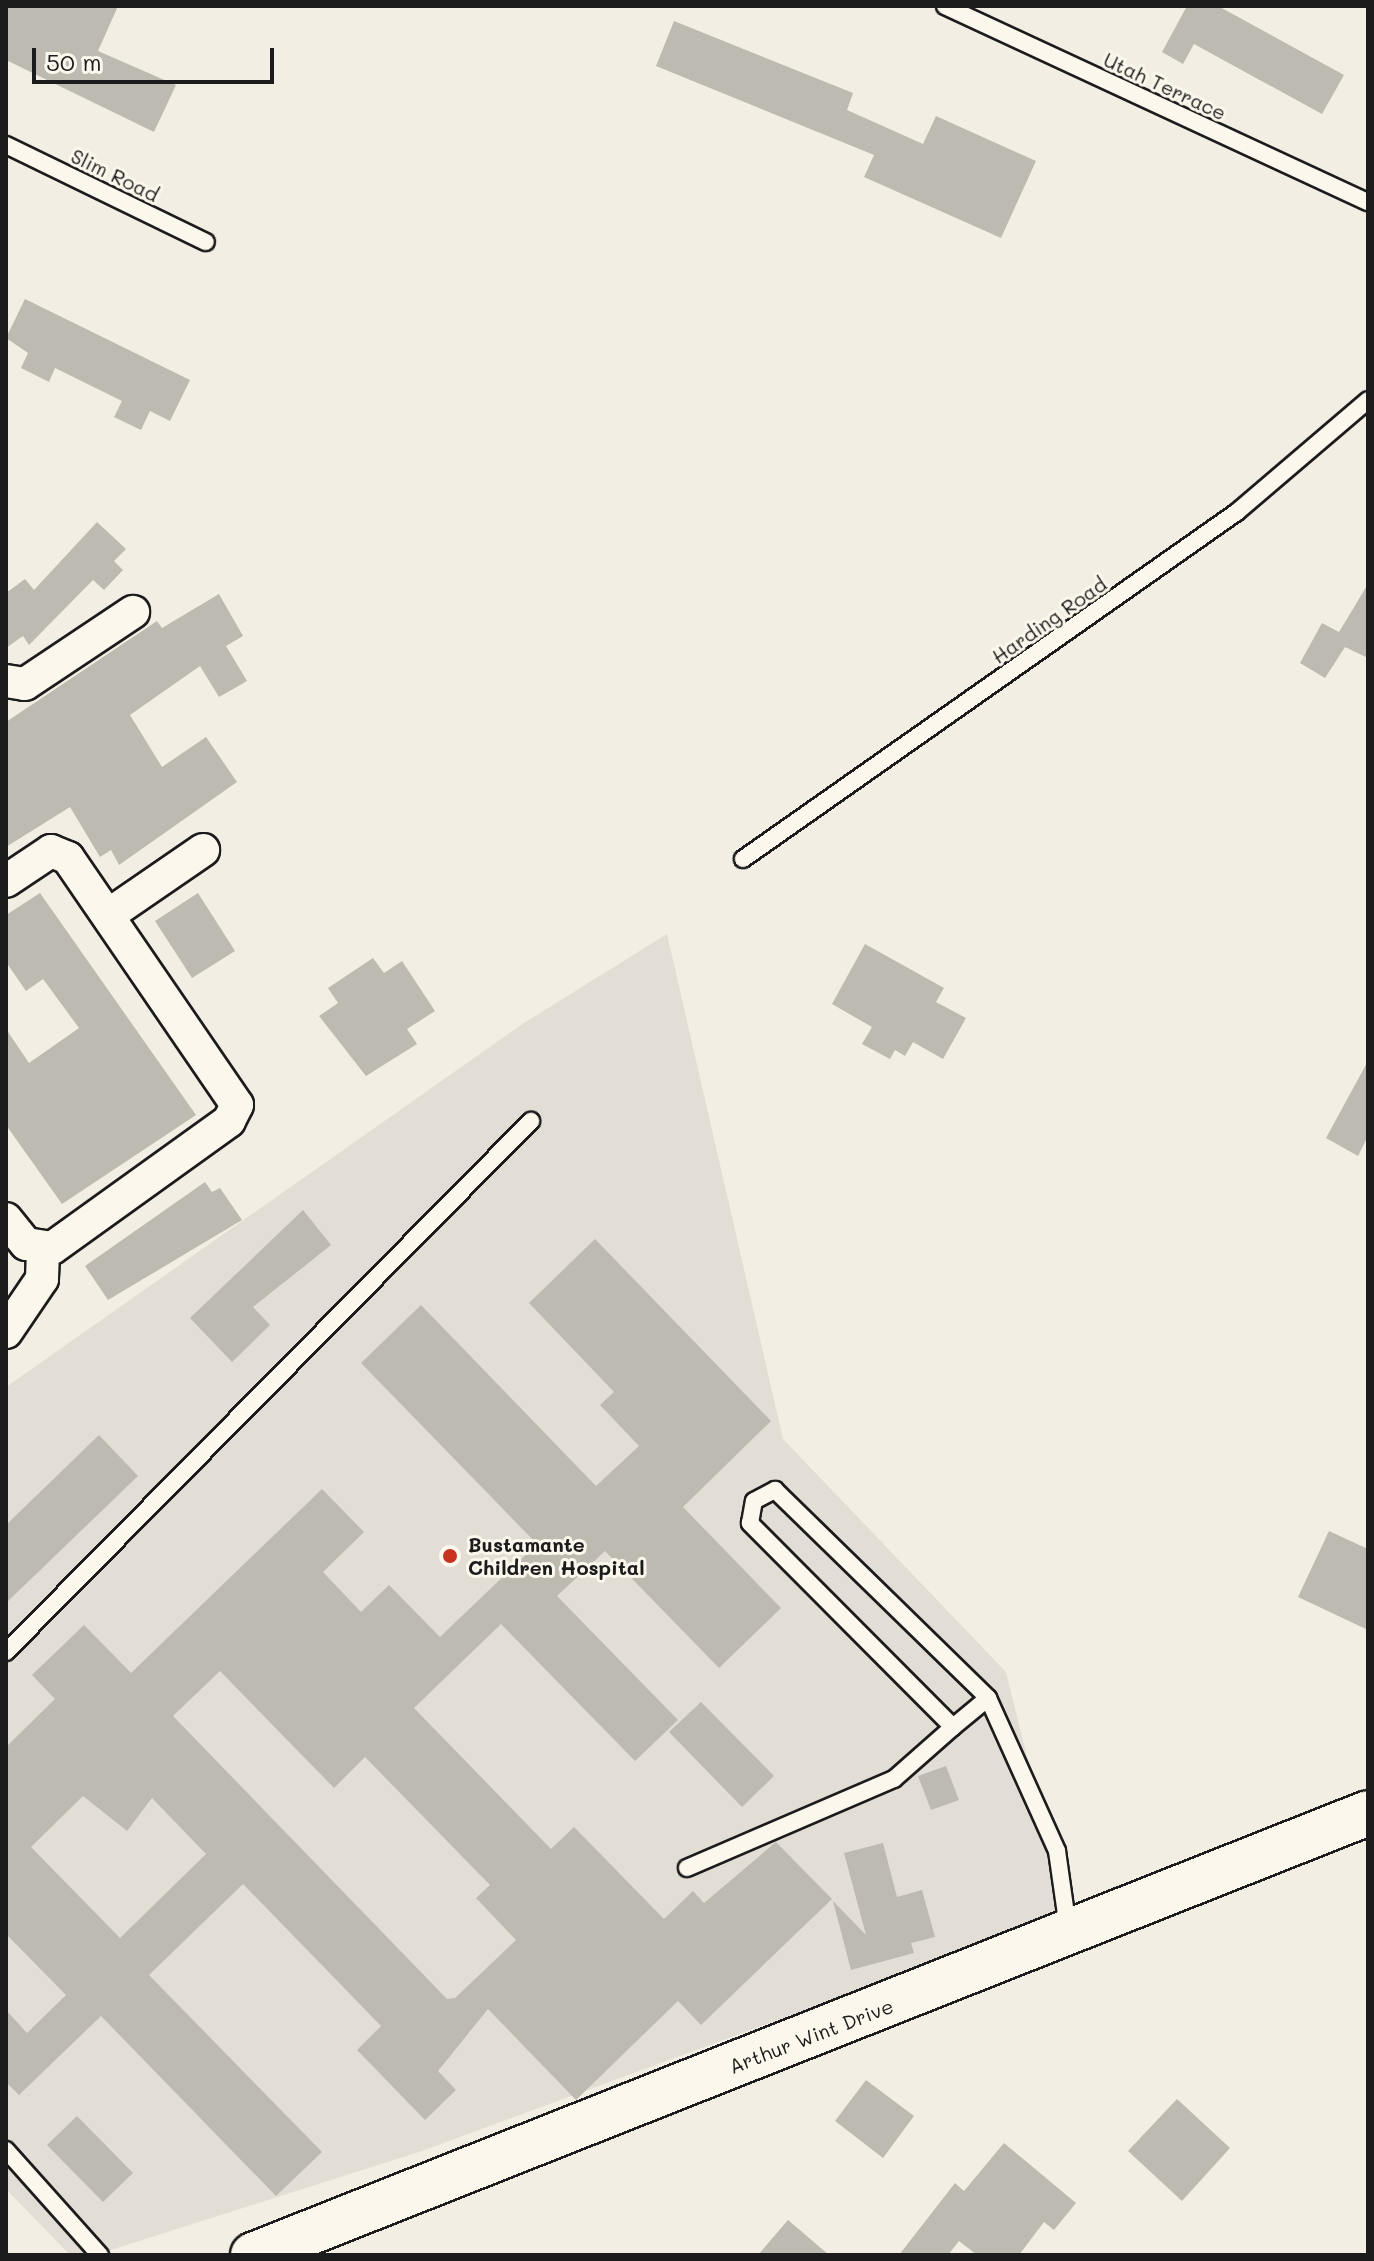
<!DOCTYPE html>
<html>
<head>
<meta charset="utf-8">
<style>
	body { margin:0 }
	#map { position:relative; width:1374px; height:2261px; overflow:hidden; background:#f2eee4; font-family:Mali,sans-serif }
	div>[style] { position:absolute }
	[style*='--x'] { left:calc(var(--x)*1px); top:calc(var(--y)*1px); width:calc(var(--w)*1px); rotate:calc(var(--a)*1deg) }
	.built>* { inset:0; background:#e2ded5 }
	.building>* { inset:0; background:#bdbab1 }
	.roads { filter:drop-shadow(2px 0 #1c1c1c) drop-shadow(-2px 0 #1c1c1c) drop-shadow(0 2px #1c1c1c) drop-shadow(0 -2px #1c1c1c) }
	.lane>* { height:16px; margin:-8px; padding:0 8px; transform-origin:8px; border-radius:8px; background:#fbf7ec }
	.street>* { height:32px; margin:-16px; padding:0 16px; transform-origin:16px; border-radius:16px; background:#fbf7ec }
	.secondary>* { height:44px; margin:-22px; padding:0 22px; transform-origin:22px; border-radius:22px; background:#fbf7ec }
	.dots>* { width:22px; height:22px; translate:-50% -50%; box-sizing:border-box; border:4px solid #fbf7ec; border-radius:50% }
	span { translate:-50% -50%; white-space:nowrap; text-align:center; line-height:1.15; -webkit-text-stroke:6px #fbf7ec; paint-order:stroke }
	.street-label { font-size:20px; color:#1c1c1c }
	.poi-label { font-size:20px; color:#1c1c1c; font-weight:700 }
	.left { translate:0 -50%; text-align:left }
	.frame { position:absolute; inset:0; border:8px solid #1c1c1c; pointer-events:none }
	.scale { position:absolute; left:32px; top:48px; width:242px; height:36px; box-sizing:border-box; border:4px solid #1c1c1c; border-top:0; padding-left:10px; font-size:24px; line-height:28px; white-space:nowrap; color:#1c1c1c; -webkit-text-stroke:6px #fbf7ec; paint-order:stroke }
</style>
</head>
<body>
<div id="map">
	<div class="built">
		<i style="clip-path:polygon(667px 934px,783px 1439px,1006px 1672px,1066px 1914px,419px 2152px,95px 2255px,70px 2255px,6px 2189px,6px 1387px,524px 1023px)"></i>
	</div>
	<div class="building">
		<i style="clip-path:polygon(6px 6px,118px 6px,98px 51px,176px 85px,154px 132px,6px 60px)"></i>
		<i style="clip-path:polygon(1187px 6px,1218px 6px,1344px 75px,1322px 114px,1194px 44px,1183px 64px,1162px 52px)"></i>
		<i style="clip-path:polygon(674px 21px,853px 93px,847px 110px,923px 144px,936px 116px,1036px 161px,1001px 238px,864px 177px,874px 155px,656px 66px)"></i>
		<i style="clip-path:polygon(25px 299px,190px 380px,170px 421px,150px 411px,141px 430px,114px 417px,122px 401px,55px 368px,49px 382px,21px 368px,28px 353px,6px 338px)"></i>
		<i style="clip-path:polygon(97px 522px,126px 549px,114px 561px,123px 570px,104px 590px,93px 580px,29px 645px,23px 636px,6px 648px,6px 593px,25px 579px,34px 590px)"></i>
		<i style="clip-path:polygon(1368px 584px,1368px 658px,1345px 647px,1325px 678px,1300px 663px,1322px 623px,1339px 632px)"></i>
		<i style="clip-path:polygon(219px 594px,243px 636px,226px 646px,247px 681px,219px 697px,200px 666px,130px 715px,162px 767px,206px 737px,237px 782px,119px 865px,111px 850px,100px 857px,70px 807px,6px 847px,6px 722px,157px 621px,162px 628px)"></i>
		<i style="clip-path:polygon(40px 893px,196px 1115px,62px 1204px,6px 1125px,6px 1029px,29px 1063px,79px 1028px,43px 979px,26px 991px,6px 962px,6px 915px)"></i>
		<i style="clip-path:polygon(198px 893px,235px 951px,192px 978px,155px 921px)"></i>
		<i style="clip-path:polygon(865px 944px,944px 988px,936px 1002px,966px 1018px,943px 1059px,913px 1042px,905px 1056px,895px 1050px,890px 1059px,862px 1044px,872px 1027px,832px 1004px)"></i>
		<i style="clip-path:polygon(373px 958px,384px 973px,402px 961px,435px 1011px,407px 1029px,417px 1044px,366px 1076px,319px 1016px,338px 1003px,328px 988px)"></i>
		<i style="clip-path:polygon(1368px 1061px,1368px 1136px,1358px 1156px,1326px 1138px)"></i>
		<i style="clip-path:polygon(205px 1182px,212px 1192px,220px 1188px,242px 1220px,108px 1300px,85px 1266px)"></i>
		<i style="clip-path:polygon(303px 1210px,331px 1245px,253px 1307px,270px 1325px,232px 1362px,190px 1318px)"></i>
		<i style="clip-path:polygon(evenodd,595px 1239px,771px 1421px,683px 1507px,781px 1608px,719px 1668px,605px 1551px,557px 1596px,678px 1720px,635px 1761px,501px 1624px,414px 1708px,551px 1849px,574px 1827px,664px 1919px,693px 1891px,704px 1903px,776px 1842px,832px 1899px,701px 2025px,678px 2001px,576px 2100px,488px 2009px,438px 2071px,456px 2090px,425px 2120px,357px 2050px,381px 2026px,243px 1884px,149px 1975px,322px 2152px,276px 2196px,101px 2016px,19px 2095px,6px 2082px,6px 2010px,27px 2033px,66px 1995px,6px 1934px,6px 1747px,55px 1699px,32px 1675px,84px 1625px,131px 1673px,322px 1489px,364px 1532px,323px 1572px,361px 1612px,389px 1585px,440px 1637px,537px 1544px,361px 1363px,421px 1305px,596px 1486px,639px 1446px,600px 1405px,614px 1392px,529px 1303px,595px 1239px,220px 1671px,334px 1788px,365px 1757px,490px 1885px,476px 1898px,516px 1940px,455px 1998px,447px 1999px,173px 1716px,220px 1671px,595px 1239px,83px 1796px,127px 1831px,152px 1798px,206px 1854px,120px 1938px,31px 1847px,83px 1796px)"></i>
		<i style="clip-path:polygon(99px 1435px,138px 1476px,6px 1603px,6px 1525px)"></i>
		<i style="clip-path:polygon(1329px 1531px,1368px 1549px,1368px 1630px,1298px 1597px)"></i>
		<i style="clip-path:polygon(701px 1702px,774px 1776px,742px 1807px,669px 1732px)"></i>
		<i style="clip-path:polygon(946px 1766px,959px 1800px,931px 1810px,918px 1776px)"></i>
		<i style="clip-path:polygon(883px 1843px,897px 1897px,922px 1890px,935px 1937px,911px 1943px,914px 1953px,851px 1970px,833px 1901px,866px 1935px,844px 1853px)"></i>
		<i style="clip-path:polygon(866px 2080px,914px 2116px,883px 2158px,835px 2121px)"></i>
		<i style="clip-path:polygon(1177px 2099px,1230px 2148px,1182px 2201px,1128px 2151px)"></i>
		<i style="clip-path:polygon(77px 2116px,133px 2173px,103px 2202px,47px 2145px)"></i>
		<i style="clip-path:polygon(1004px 2143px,1076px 2203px,1054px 2230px,1044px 2222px,1019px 2255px,977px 2255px,959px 2241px,948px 2255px,899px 2255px,955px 2183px,964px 2191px)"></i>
		<i style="clip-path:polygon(788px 2220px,829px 2255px,758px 2255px)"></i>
	</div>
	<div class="roads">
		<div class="lane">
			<i style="--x:945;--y:6;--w:466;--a:24.9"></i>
			<i style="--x:6;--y:145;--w:222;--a:25.9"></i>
			<i style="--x:743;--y:859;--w:604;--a:-35.09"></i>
			<i style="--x:1237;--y:512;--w:172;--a:-40.5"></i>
			<i style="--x:6;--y:1652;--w:747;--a:-45.33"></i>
			<i style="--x:953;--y:1727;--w:45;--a:-39.6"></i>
			<i style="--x:687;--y:1868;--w:225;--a:-23.3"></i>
			<i style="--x:894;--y:1779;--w:79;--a:-41.4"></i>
			<i style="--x:953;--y:1727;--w:288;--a:-134.9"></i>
			<i style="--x:750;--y:1523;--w:22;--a:-80"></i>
			<i style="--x:754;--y:1501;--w:24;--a:-28"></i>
			<i style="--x:775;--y:1490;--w:298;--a:44.3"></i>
			<i style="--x:988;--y:1698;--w:168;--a:65.7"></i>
			<i style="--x:1057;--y:1851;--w:64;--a:81.9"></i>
			<i style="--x:1066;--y:1914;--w:16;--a:128"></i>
			<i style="--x:6;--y:2150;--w:141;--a:48.2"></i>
		</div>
		<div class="street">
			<i style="--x:6;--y:681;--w:19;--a:9"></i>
			<i style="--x:25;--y:684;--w:130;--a:-33.7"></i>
			<i style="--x:6;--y:881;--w:54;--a:-33.7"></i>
			<i style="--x:51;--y:851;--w:18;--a:22"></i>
			<i style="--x:68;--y:858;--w:299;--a:55.6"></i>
			<i style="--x:237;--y:1105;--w:18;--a:117"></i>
			<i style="--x:229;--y:1121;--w:218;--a:144.3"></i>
			<i style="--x:52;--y:1248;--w:26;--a:-171"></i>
			<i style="--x:26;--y:1244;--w:32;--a:-129"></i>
			<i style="--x:110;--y:914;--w:113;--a:-34.5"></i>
			<i style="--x:6;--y:1332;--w:64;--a:-55.8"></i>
			<i style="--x:42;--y:1279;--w:29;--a:-88"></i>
		</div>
		<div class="secondary">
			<i style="--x:253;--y:2255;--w:1199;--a:-21.62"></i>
		</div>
	</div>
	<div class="dots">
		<i style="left:450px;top:1556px;background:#c8321e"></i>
	</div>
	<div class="street-label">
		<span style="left:1165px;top:86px;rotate:25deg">Utah Terrace</span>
		<span style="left:115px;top:175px;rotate:26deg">Slim Road</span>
		<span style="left:1049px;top:620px;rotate:-35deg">Harding Road</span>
		<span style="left:811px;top:2036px;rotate:-21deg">Arthur Wint Drive</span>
	</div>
	<div class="poi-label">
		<span class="left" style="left:468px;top:1556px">Bustamante<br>Children Hospital</span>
	</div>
	<div class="frame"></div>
	<div class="scale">50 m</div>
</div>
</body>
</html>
